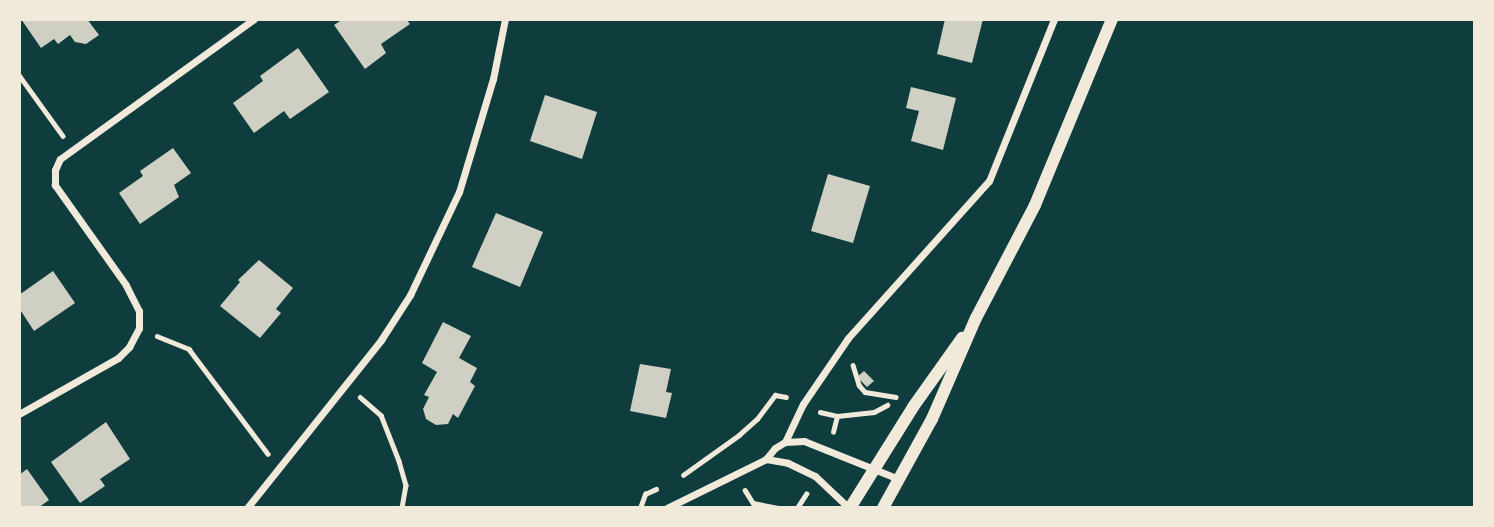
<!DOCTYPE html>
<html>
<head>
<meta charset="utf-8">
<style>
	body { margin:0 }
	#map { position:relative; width:1494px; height:527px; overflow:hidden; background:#0f3d3e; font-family:Literata,serif }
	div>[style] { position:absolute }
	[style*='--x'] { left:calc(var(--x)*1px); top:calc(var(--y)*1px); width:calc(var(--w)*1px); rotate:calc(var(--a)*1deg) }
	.building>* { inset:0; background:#cfcfc3 }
	.path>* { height:4.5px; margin:-2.25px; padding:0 2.25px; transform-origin:2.25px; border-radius:2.25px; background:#f1e9da }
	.minor>* { height:7px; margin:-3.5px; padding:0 3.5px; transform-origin:3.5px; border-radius:3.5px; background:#f1e9da }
	.tertiary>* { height:12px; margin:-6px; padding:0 6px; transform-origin:6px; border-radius:6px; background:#f1e9da }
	span { translate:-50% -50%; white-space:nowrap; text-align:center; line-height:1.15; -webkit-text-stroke:5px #f1e9da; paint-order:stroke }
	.frame { position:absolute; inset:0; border:21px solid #f1e9da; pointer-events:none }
</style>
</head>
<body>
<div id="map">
	<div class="building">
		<i style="clip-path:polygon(21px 19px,87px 19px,99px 35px,86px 44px,75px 42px,70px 35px,58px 44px,54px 39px,41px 48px)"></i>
		<i style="clip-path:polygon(343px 19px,406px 19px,410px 24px,381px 44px,386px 53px,365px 69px,334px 25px)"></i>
		<i style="clip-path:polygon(945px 19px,983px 19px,972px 63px,937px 54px)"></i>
		<i style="clip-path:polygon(298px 48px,329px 92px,290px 119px,284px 111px,254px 133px,233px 103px,263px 81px,260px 76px)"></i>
		<i style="clip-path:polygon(911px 87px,956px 98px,943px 150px,911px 141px,919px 111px,906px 108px)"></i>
		<i style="clip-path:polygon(545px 95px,597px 112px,582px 159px,530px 141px)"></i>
		<i style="clip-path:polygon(173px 148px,191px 173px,174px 185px,179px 197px,140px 224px,119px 193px,143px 176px,140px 171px)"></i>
		<i style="clip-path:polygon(828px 174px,870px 186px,853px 243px,811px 231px)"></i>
		<i style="clip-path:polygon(496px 213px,543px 232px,520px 287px,472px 267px)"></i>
		<i style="clip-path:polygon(259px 260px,293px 288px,276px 309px,281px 313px,260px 338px,220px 306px,240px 282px,238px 280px)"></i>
		<i style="clip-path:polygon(53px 271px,75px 303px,34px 331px,19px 308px,19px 295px)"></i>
		<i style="clip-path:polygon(443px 322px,471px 336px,459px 358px,477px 368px,470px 382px,475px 386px,458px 418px,453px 414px,448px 424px,436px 425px,426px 419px,423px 409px,429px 397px,424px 395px,437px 372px,422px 363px)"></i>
		<i style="clip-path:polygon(640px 364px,671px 369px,666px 392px,672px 393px,666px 418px,630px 411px)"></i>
		<i style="clip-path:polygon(864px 371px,874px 381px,867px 387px,857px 377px)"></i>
		<i style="clip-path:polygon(106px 422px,130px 459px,100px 479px,105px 486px,80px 503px,51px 462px)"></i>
		<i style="clip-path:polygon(27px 469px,49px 500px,38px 508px,19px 508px,19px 475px)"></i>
	</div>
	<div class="path">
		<i style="--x:19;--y:75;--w:75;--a:54.2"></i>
		<i style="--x:157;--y:336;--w:35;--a:22"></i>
		<i style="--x:189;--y:349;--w:131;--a:53"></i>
		<i style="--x:853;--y:365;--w:21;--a:73"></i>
		<i style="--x:859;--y:385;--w:9;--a:49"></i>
		<i style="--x:865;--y:392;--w:31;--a:9"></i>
		<i style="--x:360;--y:397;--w:28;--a:41"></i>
		<i style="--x:381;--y:415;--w:49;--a:68.6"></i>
		<i style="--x:399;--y:461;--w:25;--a:74"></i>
		<i style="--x:406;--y:485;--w:23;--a:100"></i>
		<i style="--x:820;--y:412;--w:17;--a:13"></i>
		<i style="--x:833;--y:432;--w:16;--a:-76"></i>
		<i style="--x:837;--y:416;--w:37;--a:-6"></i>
		<i style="--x:874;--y:412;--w:15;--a:-28"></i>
		<i style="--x:683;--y:475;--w:69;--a:-35.5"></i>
		<i style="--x:739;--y:435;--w:24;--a:-42"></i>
		<i style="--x:757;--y:419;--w:30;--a:-53"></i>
		<i style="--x:775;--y:395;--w:11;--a:10"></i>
		<i style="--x:745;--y:490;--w:15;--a:58"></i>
		<i style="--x:753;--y:503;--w:25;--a:11"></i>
		<i style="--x:640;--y:508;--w:15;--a:-70"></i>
		<i style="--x:645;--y:494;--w:12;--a:-24"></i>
		<i style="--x:797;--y:508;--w:17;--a:-57"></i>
	</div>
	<div class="minor">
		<i style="--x:19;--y:414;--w:114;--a:-29.5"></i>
		<i style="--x:118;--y:358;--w:16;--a:-45"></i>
		<i style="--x:129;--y:347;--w:21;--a:-62"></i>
		<i style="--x:139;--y:328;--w:17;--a:-90"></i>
		<i style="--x:139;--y:311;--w:29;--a:-117"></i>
		<i style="--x:126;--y:285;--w:123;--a:-125.4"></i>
		<i style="--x:55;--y:185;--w:15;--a:-90"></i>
		<i style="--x:55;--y:170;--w:12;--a:-66"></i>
		<i style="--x:60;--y:159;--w:239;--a:-35.8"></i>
		<i style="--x:785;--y:442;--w:42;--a:-64.7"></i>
		<i style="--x:803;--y:404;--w:80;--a:-55.7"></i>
		<i style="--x:848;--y:338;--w:211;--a:-48.1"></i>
		<i style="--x:989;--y:181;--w:175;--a:-68.1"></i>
		<i style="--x:766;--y:459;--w:14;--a:-51"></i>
		<i style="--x:775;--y:448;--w:12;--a:-31"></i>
		<i style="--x:785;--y:442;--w:19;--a:-3"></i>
		<i style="--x:804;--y:441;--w:102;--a:21.8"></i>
		<i style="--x:247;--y:508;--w:215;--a:-51.4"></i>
		<i style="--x:381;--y:340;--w:54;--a:-57.2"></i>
		<i style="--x:410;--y:295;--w:114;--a:-64.6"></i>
		<i style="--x:459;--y:192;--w:118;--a:-73.3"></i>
		<i style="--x:493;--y:79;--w:61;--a:-78.7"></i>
		<i style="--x:667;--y:508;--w:110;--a:-26.3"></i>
		<i style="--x:766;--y:459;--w:22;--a:10"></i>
		<i style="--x:788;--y:463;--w:30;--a:26"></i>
		<i style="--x:815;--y:476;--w:47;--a:43.3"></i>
	</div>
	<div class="tertiary">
		<i style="--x:850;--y:508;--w:119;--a:-58"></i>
		<i style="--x:913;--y:407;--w:85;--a:-54.6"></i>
		<i style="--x:883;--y:508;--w:102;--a:-61.2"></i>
		<i style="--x:932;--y:419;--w:110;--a:-66.5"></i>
		<i style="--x:976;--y:318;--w:127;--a:-62.4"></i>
		<i style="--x:1035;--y:205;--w:201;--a:-67.5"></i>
	</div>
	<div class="frame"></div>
</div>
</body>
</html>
